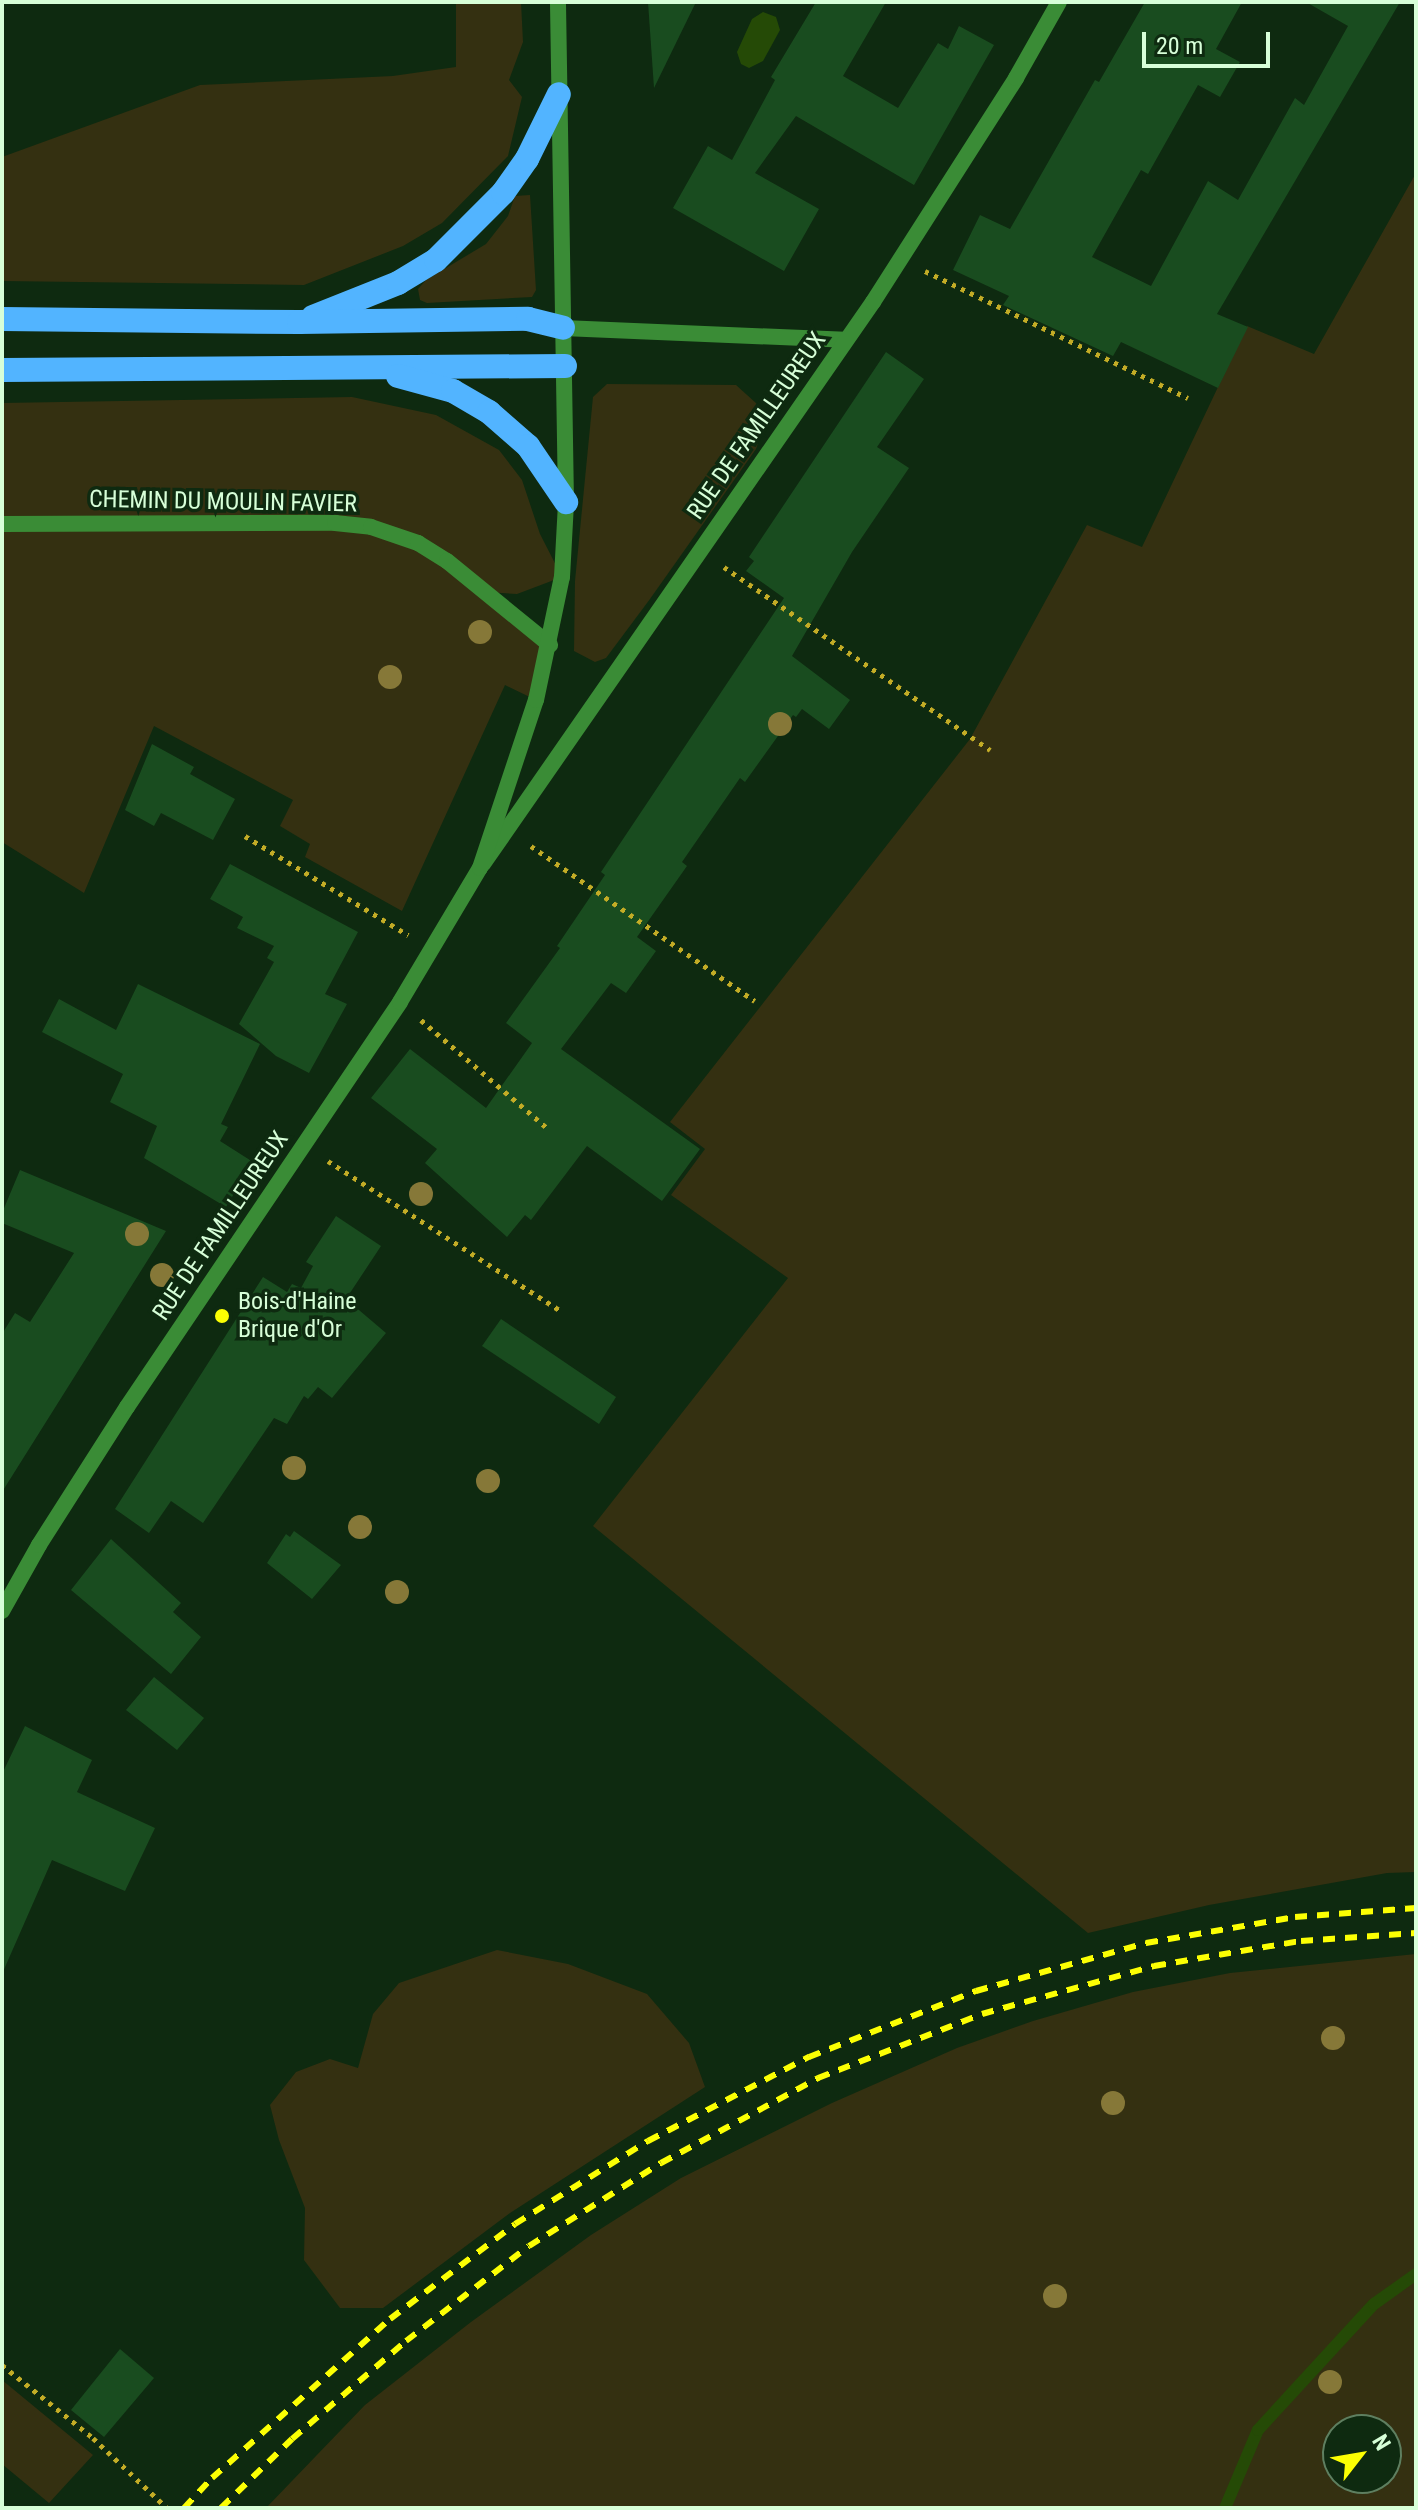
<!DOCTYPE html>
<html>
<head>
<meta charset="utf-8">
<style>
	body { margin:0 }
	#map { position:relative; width:1418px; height:2510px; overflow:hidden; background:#0e2a10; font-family:"Roboto Condensed",sans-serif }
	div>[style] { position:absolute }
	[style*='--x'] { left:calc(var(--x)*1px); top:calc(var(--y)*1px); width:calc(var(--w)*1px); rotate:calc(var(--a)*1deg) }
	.green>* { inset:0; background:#343011 }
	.water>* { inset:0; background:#254a06 }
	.stream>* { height:12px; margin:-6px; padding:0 6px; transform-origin:6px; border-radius:6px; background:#254a06 }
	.building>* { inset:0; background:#194c1f }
	.path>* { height:5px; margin-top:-2.5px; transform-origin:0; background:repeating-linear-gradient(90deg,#c3ac26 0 4px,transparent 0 10px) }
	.minor>* { height:16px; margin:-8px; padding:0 8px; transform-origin:8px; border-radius:8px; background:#3a8c36 }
	.tertiary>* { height:16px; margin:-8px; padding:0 8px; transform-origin:8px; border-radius:8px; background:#3a8c36 }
	.motorway>* { height:24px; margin:-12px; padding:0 12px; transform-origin:12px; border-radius:12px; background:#52b4ff }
	.rail>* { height:6px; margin-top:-3px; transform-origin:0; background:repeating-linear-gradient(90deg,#fcff03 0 12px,transparent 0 22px) }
	.trees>* { width:24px; height:24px; margin:-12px; border-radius:50%; background:#867838 }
	.dots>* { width:22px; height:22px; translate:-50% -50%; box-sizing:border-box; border:4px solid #0e2a10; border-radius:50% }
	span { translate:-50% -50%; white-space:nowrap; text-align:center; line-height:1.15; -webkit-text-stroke:7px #0e2a10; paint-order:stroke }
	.street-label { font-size:24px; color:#d7ffd8 }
	.poi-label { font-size:24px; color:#d7ffd8 }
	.left { translate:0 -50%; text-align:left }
	.frame { position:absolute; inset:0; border:4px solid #d7ffd8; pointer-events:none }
	.north { position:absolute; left:1322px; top:2414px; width:80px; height:80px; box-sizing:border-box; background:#0e2a10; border:2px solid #5e7f60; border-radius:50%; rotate:59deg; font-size:22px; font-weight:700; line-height:32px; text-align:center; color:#d7ffd8 }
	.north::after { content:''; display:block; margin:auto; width:28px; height:36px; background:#fcff03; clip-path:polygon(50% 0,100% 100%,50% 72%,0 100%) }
	.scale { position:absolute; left:1142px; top:32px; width:128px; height:36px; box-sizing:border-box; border:4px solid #d7ffd8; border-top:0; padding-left:10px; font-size:24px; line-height:28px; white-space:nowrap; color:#d7ffd8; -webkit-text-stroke:6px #0e2a10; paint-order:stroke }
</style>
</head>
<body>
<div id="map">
	<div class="green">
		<i style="clip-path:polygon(456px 2px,521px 2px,523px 42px,509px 80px,522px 97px,508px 156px,442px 223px,403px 246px,304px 285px,2px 281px,2px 157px,200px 85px,393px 76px,456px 67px)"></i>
		<i style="clip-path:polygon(1416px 173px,1416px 1872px,1387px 1873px,1209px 1905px,1088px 1933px,593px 1526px,788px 1278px,671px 1195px,705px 1149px,670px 1122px,970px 739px,1087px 525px,1142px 547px,1247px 326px,1314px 354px)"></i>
		<i style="clip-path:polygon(530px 195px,536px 290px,532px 297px,427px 303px,420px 300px,418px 289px,426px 280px,486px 244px,508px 216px,515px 196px)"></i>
		<i style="clip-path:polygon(607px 384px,736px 385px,757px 404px,762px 431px,756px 449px,650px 599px,606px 658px,595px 662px,574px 651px,575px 581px,593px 397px)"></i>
		<i style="clip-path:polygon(352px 397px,436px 415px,499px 450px,522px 480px,540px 534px,562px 577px,517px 594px,486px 592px,550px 645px,536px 700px,505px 685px,402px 911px,305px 857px,310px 844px,280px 826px,293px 800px,154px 726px,84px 893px,2px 842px,2px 403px)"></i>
		<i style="clip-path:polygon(497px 1950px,568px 1964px,647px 1994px,689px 2043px,705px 2087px,510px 2213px,383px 2308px,340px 2308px,304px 2260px,305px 2208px,279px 2140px,270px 2105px,296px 2072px,330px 2059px,358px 2068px,373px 2014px,399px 1983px)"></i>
		<i style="clip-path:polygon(evenodd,1416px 1954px,1416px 2508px,266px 2508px,365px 2405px,471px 2322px,591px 2235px,681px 2178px,832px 2103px,957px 2048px,1033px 2021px,1133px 1992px,1230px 1973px,1416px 1954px,1338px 2430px,1386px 2430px,1386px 2478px,1338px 2478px,1338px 2430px)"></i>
		<i style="clip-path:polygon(2px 2380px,93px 2455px,49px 2503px,2px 2464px)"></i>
	</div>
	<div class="water">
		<i style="clip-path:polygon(763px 12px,776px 17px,780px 30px,763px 61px,749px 68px,741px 64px,737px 52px,752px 19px)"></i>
	</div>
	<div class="stream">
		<i style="--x:1225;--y:2508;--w:85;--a:-67.1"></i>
		<i style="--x:1258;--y:2430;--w:171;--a:-47.4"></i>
		<i style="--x:1374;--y:2304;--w:52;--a:-35.5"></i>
	</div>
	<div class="building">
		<i style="clip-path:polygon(648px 2px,696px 2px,654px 88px)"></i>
		<i style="clip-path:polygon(816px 2px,886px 2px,843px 76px,898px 108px,938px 43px,948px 49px,959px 26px,994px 45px,914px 185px,796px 116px,755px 173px,819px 209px,784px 271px,673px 208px,708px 146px,732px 160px,775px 80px,771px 77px)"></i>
		<i style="clip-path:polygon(1145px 2px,1242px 2px,1216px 49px,1240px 62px,1220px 97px,1198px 85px,1148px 174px,1141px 170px,1092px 257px,1151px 286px,1208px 181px,1238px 200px,1295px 98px,1304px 105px,1348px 26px,1306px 2px,1400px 2px,1217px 314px,1248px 327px,1218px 388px,1121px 342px,1113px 356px,1003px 305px,1009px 296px,953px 270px,980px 215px,1010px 229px,1095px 80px,1099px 82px)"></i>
		<i style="clip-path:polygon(886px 352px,924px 379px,877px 447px,909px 468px,852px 552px,792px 656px,850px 700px,829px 729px,802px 709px,796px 717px,793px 715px,745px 782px,740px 778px,682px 862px,687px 866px,637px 937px,656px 951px,626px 993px,611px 983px,561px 1049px,700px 1149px,662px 1201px,587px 1146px,531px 1220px,525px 1215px,507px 1237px,425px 1163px,437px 1149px,371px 1098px,410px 1049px,486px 1108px,532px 1043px,506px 1023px,560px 948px,557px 946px,605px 875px,601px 872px,784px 598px,746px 571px,754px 561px,749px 557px)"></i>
		<i style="clip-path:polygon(152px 744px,194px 767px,190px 774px,235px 799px,213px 840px,161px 813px,154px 826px,125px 810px)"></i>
		<i style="clip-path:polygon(230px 864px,358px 932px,325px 994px,347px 1004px,309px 1073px,276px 1056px,239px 1024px,274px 962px,267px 958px,274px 946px,237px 928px,243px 917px,210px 899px)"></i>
		<i style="clip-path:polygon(138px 984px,260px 1044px,221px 1124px,228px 1127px,220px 1141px,253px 1162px,226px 1207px,144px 1158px,157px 1126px,110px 1102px,123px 1074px,42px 1032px,59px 999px,116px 1030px)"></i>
		<i style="clip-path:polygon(20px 1170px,166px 1231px,2px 1492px,2px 1334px,15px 1313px,30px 1322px,74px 1253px,2px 1223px,2px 1213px)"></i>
		<i style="clip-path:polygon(336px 1216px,381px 1246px,346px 1299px,386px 1333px,332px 1398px,318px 1387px,308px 1399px,304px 1396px,287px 1424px,274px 1418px,203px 1523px,171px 1501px,149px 1533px,115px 1509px,263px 1277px,287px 1292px,292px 1284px,301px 1288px,313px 1266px,306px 1262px)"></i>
		<i style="clip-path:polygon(501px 1319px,616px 1397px,599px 1424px,482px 1346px)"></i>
		<i style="clip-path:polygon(294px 1531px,341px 1565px,312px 1599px,267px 1563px,286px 1534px,290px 1537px)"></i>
		<i style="clip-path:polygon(111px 1539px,181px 1603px,173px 1612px,201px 1637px,171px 1674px,71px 1590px)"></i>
		<i style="clip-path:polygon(154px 1677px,204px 1718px,177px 1750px,126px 1710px)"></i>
		<i style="clip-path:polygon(25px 1726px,92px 1760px,77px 1792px,155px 1828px,125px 1891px,52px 1860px,2px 1974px,2px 1774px)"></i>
		<i style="clip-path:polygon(120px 2349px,154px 2378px,104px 2437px,71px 2410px)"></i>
	</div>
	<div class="path">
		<i style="--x:925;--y:271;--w:292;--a:25.8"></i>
		<i style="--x:724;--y:567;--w:323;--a:34.5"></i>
		<i style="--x:245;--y:836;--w:191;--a:31.3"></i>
		<i style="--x:531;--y:846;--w:272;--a:34.7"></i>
		<i style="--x:421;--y:1020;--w:167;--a:40.6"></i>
		<i style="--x:328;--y:1161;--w:275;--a:32.8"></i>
		<i style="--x:2;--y:2365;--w:117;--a:38.7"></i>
		<i style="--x:93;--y:2438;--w:102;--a:43.4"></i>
	</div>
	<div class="minor">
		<i style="--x:563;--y:328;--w:282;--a:2.4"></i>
		<i style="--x:2;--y:524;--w:333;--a:-0.2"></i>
		<i style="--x:335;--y:523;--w:36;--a:6"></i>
		<i style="--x:371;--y:527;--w:50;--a:18.8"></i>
		<i style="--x:418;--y:543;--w:34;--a:32"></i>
		<i style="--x:447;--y:561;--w:133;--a:39.2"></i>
		<i style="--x:483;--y:864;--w:684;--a:-55.24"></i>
		<i style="--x:873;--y:302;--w:266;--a:-57.4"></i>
		<i style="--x:1016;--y:78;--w:87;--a:-60.5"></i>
	</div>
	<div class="tertiary">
		<i style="--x:2;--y:1611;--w:76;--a:-60.7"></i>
		<i style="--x:39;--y:1545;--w:164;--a:-57.5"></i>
		<i style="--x:127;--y:1407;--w:488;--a:-56"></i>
		<i style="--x:400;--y:1002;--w:156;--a:-59.2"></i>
		<i style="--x:480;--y:868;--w:177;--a:-71.6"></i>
		<i style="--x:536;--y:700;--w:126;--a:-78.1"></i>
		<i style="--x:562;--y:577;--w:75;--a:-86.9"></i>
		<i style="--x:566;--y:502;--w:500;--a:-90.92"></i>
	</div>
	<div class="motorway">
		<i style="--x:313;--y:317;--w:92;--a:-21.8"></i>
		<i style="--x:398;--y:283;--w:44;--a:-31.2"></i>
		<i style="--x:436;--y:260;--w:95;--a:-45"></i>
		<i style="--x:503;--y:193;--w:42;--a:-54.8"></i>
		<i style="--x:527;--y:159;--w:72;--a:-63.8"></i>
		<i style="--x:2;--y:319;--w:297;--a:0.6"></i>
		<i style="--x:299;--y:322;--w:229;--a:-0.8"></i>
		<i style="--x:528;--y:319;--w:36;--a:14"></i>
		<i style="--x:2;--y:370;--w:563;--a:-0.41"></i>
		<i style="--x:398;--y:376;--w:57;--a:15.3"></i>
		<i style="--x:453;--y:391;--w:42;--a:30.3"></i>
		<i style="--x:489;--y:412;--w:52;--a:41.1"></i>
		<i style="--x:528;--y:446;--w:68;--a:55.8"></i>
	</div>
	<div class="rail">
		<i style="--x:184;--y:2508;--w:41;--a:-47"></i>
		<i style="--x:212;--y:2478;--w:239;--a:-41.8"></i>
		<i style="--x:390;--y:2319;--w:157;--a:-37.2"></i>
		<i style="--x:515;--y:2224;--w:157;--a:-32"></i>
		<i style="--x:648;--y:2141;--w:182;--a:-27.6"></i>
		<i style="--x:809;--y:2057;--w:180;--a:-21.6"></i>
		<i style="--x:976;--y:1991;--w:177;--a:-15.8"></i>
		<i style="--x:1146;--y:1943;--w:151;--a:-9.9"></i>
		<i style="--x:1295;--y:1917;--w:121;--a:-4.3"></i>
		<i style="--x:221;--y:2508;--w:99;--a:-44.2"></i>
		<i style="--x:292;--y:2439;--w:150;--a:-40.7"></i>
		<i style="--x:406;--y:2341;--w:155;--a:-37.7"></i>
		<i style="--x:529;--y:2246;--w:156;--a:-32.2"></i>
		<i style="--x:661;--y:2163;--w:179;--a:-28.4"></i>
		<i style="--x:818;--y:2078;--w:176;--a:-21.3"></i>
		<i style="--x:982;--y:2014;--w:179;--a:-15.6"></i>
		<i style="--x:1154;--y:1966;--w:149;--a:-9.7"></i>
		<i style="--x:1301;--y:1941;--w:115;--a:-4"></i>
	</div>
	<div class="trees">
		<i style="left:480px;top:632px"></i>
		<i style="left:390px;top:677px"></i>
		<i style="left:780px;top:724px"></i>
		<i style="left:421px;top:1194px"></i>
		<i style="left:137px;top:1234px"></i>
		<i style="left:162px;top:1275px"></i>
		<i style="left:294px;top:1468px"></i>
		<i style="left:488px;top:1481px"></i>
		<i style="left:360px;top:1527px"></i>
		<i style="left:397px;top:1592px"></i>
		<i style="left:1333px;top:2038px"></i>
		<i style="left:1113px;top:2103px"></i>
		<i style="left:1055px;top:2296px"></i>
		<i style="left:1330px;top:2382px"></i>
	</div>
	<div class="dots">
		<i style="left:222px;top:1316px;background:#fcff03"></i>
	</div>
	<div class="street-label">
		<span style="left:757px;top:426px;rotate:-55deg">RUE DE FAMILLEUREUX</span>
		<span style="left:223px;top:502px;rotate:1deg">CHEMIN DU MOULIN FAVIER</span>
		<span style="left:221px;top:1226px;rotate:-56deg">RUE DE FAMILLEUREUX</span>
	</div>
	<div class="poi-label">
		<span class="left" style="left:238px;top:1316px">Bois-d'Haine<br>Brique d'Or</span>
	</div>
	<div class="frame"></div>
	<div class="north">N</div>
	<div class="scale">20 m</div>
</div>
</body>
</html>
